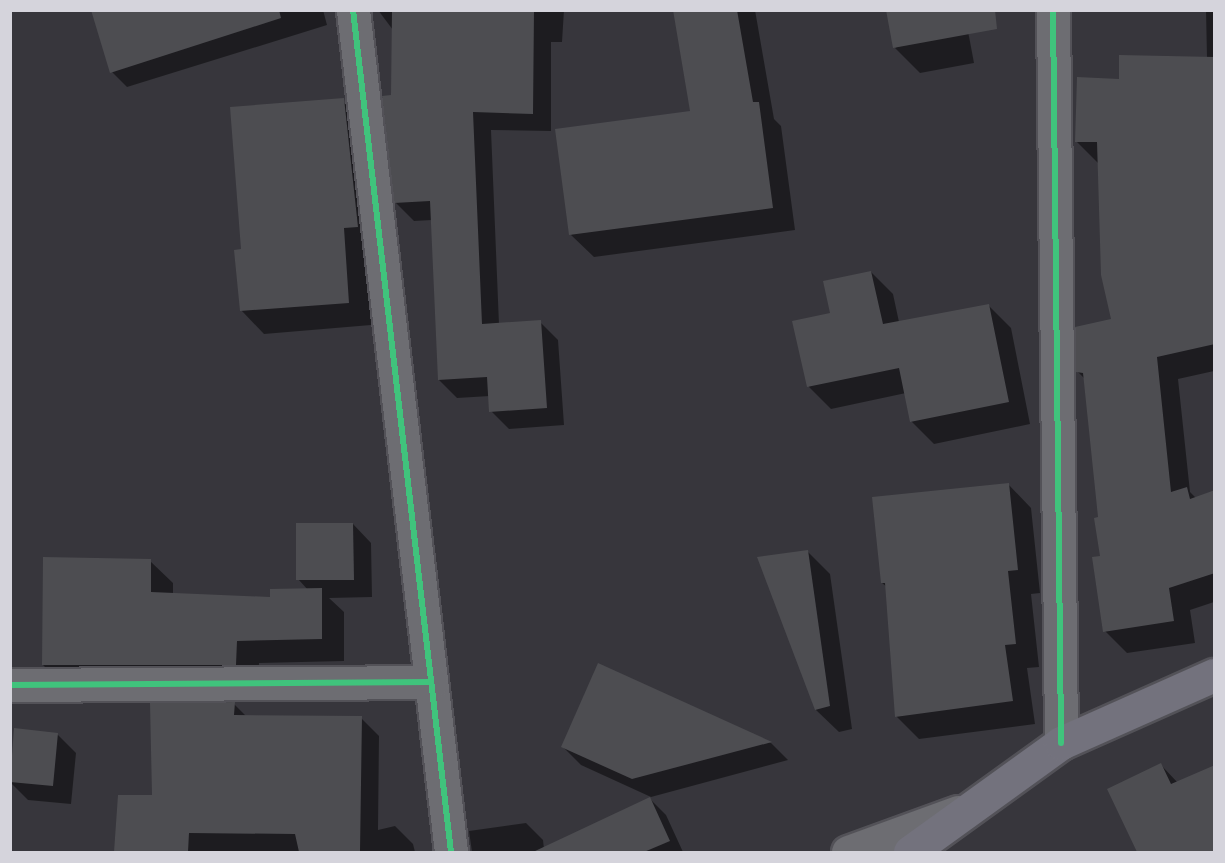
<!DOCTYPE html>
<html>
<head>
<meta charset="utf-8">
<style>
	body { margin:0 }
	#map { position:relative; width:1225px; height:863px; overflow:hidden; background:#37363c; font-family:"Work Sans",sans-serif }
	div>[style] { position:absolute }
	[style*='--x'] { left:calc(var(--x)*1px); top:calc(var(--y)*1px); width:calc(var(--w)*1px); rotate:calc(var(--a)*1deg) }
	.shadow>* { inset:0; background:#0007 }
	.building>* { inset:0; background:#4d4d51 }
	.roads { filter:drop-shadow(2px 0 #535258) drop-shadow(-2px 0 #535258) drop-shadow(0 2px #535258) drop-shadow(0 -2px #535258) }
	.street>* { height:33px; margin:-16.5px; padding:0 16.5px; transform-origin:16.5px; border-radius:16.5px; background:#6d6d72 }
	.highway>* { height:33px; margin:-16.5px; padding:0 16.5px; transform-origin:16.5px; border-radius:16.5px; background:#73727d }
	.cycleway>* { height:6px; margin:-3px; padding:0 3px; transform-origin:3px; border-radius:3px; background:#40c37c }
	span { translate:-50% -50%; white-space:nowrap; text-align:center; line-height:1.15; -webkit-text-stroke:4.5px #2b2935; paint-order:stroke }
	.frame { position:absolute; inset:0; border:12px solid #d5d4dc; pointer-events:none }
</style>
</head>
<body>
<div id="map">
	<div class="shadow">
		<i style="clip-path:polygon(92px 10px,323px 10px,327px 25px,127px 87px,112px 72px)"></i>
		<i style="clip-path:polygon(378px 10px,564px 10px,562px 42px,551px 42px,551px 131px,491px 130px,499px 324px,540px 322px,558px 340px,564px 425px,509px 429px,491px 411px,490px 396px,457px 398px,439px 380px,432px 220px,414px 221px,396px 203px,393px 30px)"></i>
		<i style="clip-path:polygon(674px 10px,755px 10px,774px 119px,781px 126px,795px 230px,594px 257px,571px 235px,691px 112px)"></i>
		<i style="clip-path:polygon(964px 10px,974px 63px,920px 73px,895px 48px)"></i>
		<i style="clip-path:polygon(1206px 10px,1214px 10px,1214px 371px,1178px 379px,1190px 492px,1196px 498px,1214px 492px,1214px 602px,1190px 610px,1195px 643px,1127px 653px,1105px 631px,1100px 518px,1086px 380px,1077px 371px,1113px 321px,1098px 163px,1076px 141px,1121px 80px,1207px 58px)"></i>
		<i style="clip-path:polygon(341px 100px,365px 123px,371px 325px,264px 334px,241px 310px,243px 251px)"></i>
		<i style="clip-path:polygon(871px 272px,893px 294px,899px 322px,988px 305px,1011px 328px,1030px 424px,934px 444px,911px 421px,906px 393px,831px 409px,809px 387px,831px 314px)"></i>
		<i style="clip-path:polygon(1008px 484px,1031px 508px,1040px 593px,1031px 594px,1039px 667px,1027px 668px,1035px 724px,919px 739px,896px 716px,887px 587px,882px 583px)"></i>
		<i style="clip-path:polygon(353px 524px,371px 543px,372px 597px,329px 598px,344px 612px,344px 661px,259px 663px,258px 686px,65px 687px,43px 665px,150px 561px,173px 583px,173px 594px,271px 599px,308px 590px,298px 579px)"></i>
		<i style="clip-path:polygon(807px 551px,830px 574px,852px 729px,839px 732px,816px 710px)"></i>
		<i style="clip-path:polygon(599px 665px,771px 743px,788px 760px,651px 797px,581px 765px,563px 747px)"></i>
		<i style="clip-path:polygon(234px 704px,247px 717px,361px 718px,379px 736px,378px 830px,395px 826px,413px 844px,415px 852px,115px 852px,119px 796px,153px 796px)"></i>
		<i style="clip-path:polygon(15px 729px,58px 735px,76px 753px,71px 804px,28px 800px,10px 782px)"></i>
		<i style="clip-path:polygon(1161px 765px,1178px 783px,1214px 767px,1214px 852px,1138px 852px,1109px 790px)"></i>
		<i style="clip-path:polygon(650px 799px,666px 815px,683px 852px,472px 852px,469px 831px,526px 823px,543px 840px,544px 849px)"></i>
	</div>
	<div class="building">
		<i style="clip-path:polygon(91px 10px,279px 10px,281px 18px,110px 73px)"></i>
		<i style="clip-path:polygon(392px 10px,534px 10px,533px 114px,473px 112px,482px 324px,541px 320px,547px 408px,489px 412px,487px 377px,438px 380px,430px 201px,394px 203px,382px 96px,391px 95px)"></i>
		<i style="clip-path:polygon(673px 10px,737px 10px,753px 102px,759px 102px,773px 208px,569px 235px,555px 129px,690px 111px)"></i>
		<i style="clip-path:polygon(886px 10px,995px 10px,997px 29px,893px 48px)"></i>
		<i style="clip-path:polygon(1119px 55px,1215px 57px,1215px 344px,1157px 357px,1171px 492px,1187px 487px,1190px 499px,1215px 490px,1215px 573px,1169px 588px,1174px 621px,1103px 632px,1092px 557px,1100px 556px,1094px 518px,1098px 517px,1083px 373px,1076px 372px,1075px 327px,1111px 319px,1101px 275px,1097px 142px,1075px 142px,1077px 77px,1119px 79px)"></i>
		<i style="clip-path:polygon(344px 98px,358px 227px,344px 228px,349px 303px,240px 311px,234px 250px,241px 249px,230px 107px)"></i>
		<i style="clip-path:polygon(871px 271px,883px 324px,989px 304px,1009px 402px,910px 422px,899px 368px,807px 387px,792px 321px,830px 313px,823px 281px)"></i>
		<i style="clip-path:polygon(1009px 483px,1018px 570px,1008px 571px,1016px 644px,1005px 645px,1013px 701px,895px 717px,885px 583px,881px 583px,872px 497px)"></i>
		<i style="clip-path:polygon(296px 523px,353px 523px,354px 580px,296px 580px)"></i>
		<i style="clip-path:polygon(808px 550px,830px 706px,815px 710px,757px 557px)"></i>
		<i style="clip-path:polygon(43px 557px,151px 559px,151px 592px,270px 597px,270px 589px,322px 588px,322px 639px,237px 641px,236px 665px,42px 665px)"></i>
		<i style="clip-path:polygon(598px 663px,772px 742px,632px 779px,561px 747px)"></i>
		<i style="clip-path:polygon(235px 702px,234px 715px,362px 716px,360px 852px,299px 852px,295px 834px,189px 833px,188px 852px,114px 852px,118px 795px,152px 795px,150px 703px)"></i>
		<i style="clip-path:polygon(14px 728px,58px 733px,53px 786px,10px 782px)"></i>
		<i style="clip-path:polygon(1161px 763px,1171px 784px,1215px 765px,1215px 852px,1137px 852px,1107px 789px)"></i>
		<i style="clip-path:polygon(650px 797px,670px 841px,644px 852px,533px 852px)"></i>
	</div>
	<div class="roads">
		<div class="street">
			<i style="--x:353;--y:10;--w:848;--a:83.36"></i>
			<i style="--x:1053;--y:10;--w:733;--a:89.37"></i>
			<i style="--x:10;--y:685;--w:421;--a:-0.4"></i>
			<i style="--x:848;--y:852;--w:117;--a:-20"></i>
		</div>
		<div class="highway">
			<i style="--x:910;--y:852;--w:186;--a:-35.8"></i>
			<i style="--x:1061;--y:743;--w:167;--a:-24"></i>
		</div>
	</div>
	<div class="cycleway">
		<i style="--x:353;--y:10;--w:848;--a:83.36"></i>
		<i style="--x:1053;--y:10;--w:733;--a:89.37"></i>
		<i style="--x:10;--y:685;--w:421;--a:-0.4"></i>
	</div>
	<div class="frame"></div>
</div>
</body>
</html>
